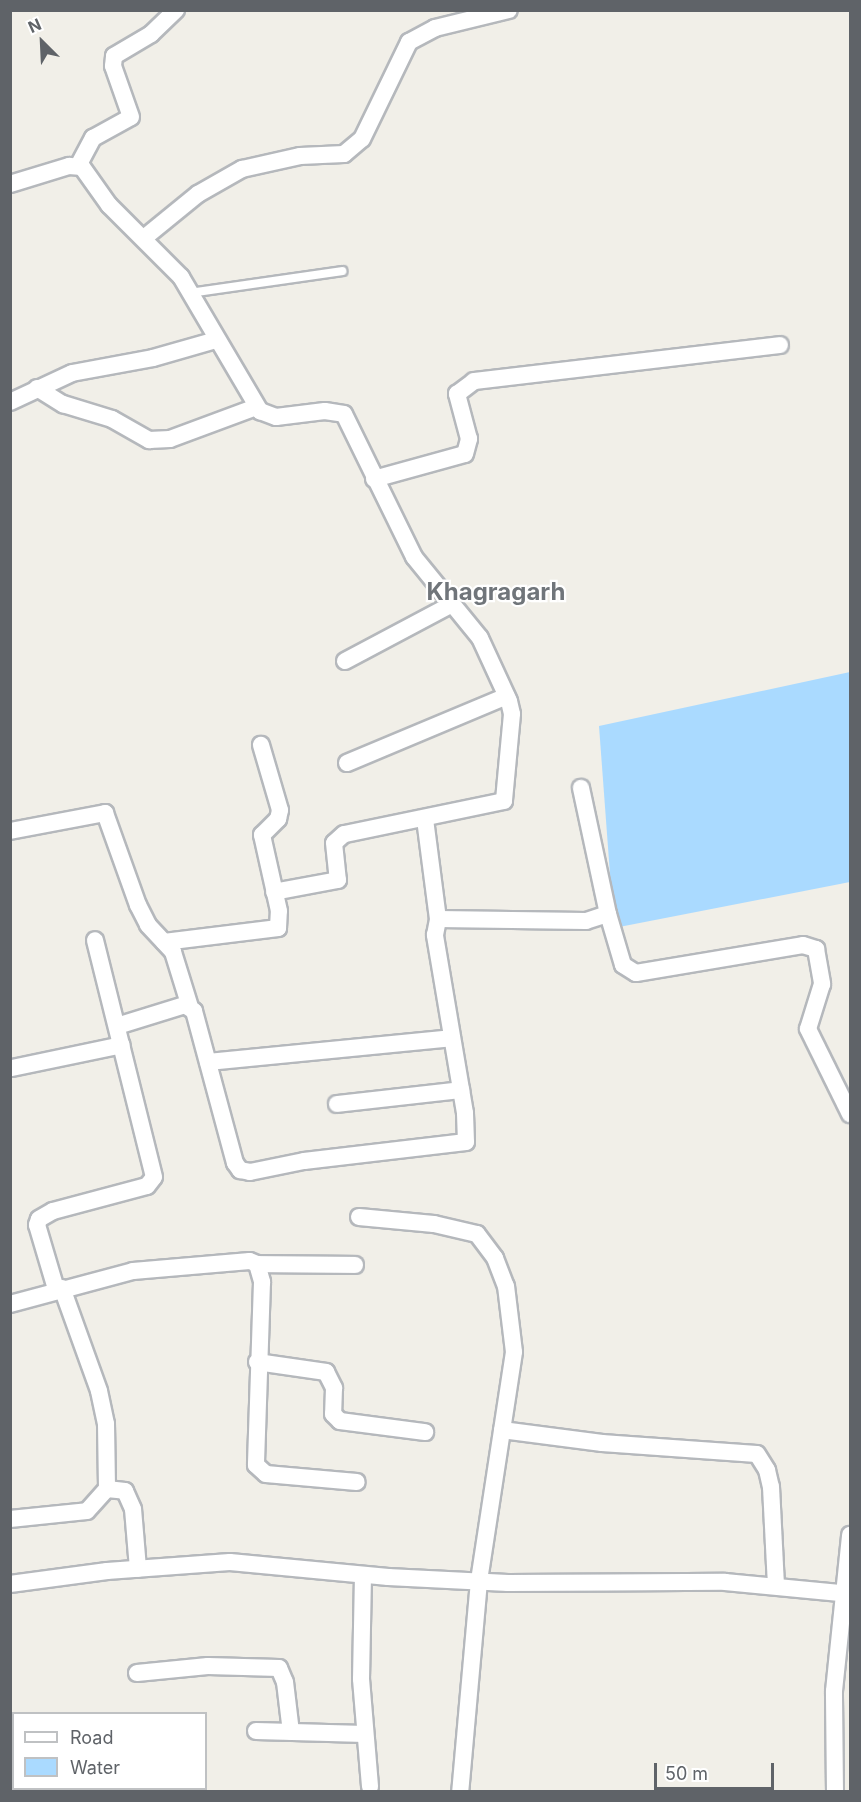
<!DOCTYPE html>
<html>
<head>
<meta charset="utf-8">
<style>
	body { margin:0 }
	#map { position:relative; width:861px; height:1802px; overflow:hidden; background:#f1efe8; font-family:Inter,sans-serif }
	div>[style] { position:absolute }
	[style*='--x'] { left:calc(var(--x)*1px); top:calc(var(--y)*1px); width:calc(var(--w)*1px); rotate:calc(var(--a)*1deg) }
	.water>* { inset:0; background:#aadaff }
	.roads { filter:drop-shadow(2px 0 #b5b8bc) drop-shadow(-2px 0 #b5b8bc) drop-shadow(0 2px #b5b8bc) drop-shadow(0 -2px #b5b8bc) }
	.service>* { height:8px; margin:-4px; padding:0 4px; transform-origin:4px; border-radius:4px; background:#fff }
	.minor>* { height:16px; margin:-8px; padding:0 8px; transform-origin:8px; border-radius:8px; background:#fff }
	span { translate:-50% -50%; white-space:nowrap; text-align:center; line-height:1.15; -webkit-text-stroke:4.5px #fff; paint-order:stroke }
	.district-label { font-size:24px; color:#70757a; font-weight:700 }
	.frame { position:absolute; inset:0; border:12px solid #5f6368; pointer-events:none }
	.legend { position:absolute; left:12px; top:1712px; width:195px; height:78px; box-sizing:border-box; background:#fff; border:2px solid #bfc1c3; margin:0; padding:8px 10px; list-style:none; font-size:18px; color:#5f6368 }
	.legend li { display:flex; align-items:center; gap:12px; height:30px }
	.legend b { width:30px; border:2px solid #bfc1c3 }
	.north { position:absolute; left:12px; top:12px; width:60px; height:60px; -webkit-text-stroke:4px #fff; paint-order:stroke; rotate:336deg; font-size:16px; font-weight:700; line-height:24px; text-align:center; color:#5f6368 }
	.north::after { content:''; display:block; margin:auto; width:21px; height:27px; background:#5f6368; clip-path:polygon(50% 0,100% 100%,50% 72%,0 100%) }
	.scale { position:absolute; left:654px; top:1763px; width:120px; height:27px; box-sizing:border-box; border:3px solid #5f6368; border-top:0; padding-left:8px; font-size:18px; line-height:21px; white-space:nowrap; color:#5f6368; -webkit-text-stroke:4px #fff; paint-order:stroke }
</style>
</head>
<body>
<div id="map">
	<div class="water">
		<i style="clip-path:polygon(850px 672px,850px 882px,614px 928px,599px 726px)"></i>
	</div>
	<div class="roads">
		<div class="service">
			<i style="--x:190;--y:293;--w:154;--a:-8.2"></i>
		</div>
		<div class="minor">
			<i style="--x:78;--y:166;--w:32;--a:-62"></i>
			<i style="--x:93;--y:138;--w:43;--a:-28.9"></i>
			<i style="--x:131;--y:117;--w:54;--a:-109.4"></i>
			<i style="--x:113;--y:66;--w:10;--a:-84"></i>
			<i style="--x:114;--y:56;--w:43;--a:-30.7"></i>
			<i style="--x:151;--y:34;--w:35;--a:-44"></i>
			<i style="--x:10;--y:184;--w:62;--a:-17"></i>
			<i style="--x:69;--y:166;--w:13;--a:4"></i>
			<i style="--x:82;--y:167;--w:47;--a:54.6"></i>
			<i style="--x:109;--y:205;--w:102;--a:45"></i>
			<i style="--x:181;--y:277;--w:156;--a:59.5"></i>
			<i style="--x:260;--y:411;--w:17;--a:21"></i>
			<i style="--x:276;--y:417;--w:49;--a:-7"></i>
			<i style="--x:325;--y:411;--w:19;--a:9"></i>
			<i style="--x:344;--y:414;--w:159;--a:63.9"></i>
			<i style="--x:414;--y:557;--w:104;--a:50.8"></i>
			<i style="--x:480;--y:638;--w:69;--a:65.3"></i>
			<i style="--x:509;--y:701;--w:13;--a:77"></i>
			<i style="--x:512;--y:714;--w:87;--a:95.3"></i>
			<i style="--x:504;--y:801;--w:163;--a:168.3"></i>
			<i style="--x:344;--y:834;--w:13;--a:138"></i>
			<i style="--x:334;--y:843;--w:37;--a:84"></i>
			<i style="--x:338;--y:880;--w:65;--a:169.4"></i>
			<i style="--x:144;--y:238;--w:70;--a:-39.2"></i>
			<i style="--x:198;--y:194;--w:51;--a:-29.6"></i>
			<i style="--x:242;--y:169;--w:59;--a:-12.6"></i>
			<i style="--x:300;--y:156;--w:44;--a:-2.6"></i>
			<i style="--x:344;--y:154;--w:23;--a:-40"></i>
			<i style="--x:362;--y:139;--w:108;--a:-64.1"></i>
			<i style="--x:409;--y:42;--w:30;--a:-28"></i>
			<i style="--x:435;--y:28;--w:76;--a:-13.7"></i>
			<i style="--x:37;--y:388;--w:31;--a:32"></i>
			<i style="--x:63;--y:404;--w:51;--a:17"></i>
			<i style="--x:112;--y:419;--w:43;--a:29.6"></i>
			<i style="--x:149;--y:440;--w:21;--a:-3"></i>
			<i style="--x:170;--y:439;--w:92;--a:-20.4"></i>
			<i style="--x:10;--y:402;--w:68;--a:-25.1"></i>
			<i style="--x:72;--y:373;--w:82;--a:-10.5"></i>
			<i style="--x:153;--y:358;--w:66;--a:-15.9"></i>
			<i style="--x:374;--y:479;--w:94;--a:-15.4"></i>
			<i style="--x:465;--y:454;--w:16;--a:-75"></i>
			<i style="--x:469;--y:439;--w:47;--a:-104.9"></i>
			<i style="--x:457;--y:394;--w:21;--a:-37"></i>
			<i style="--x:474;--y:381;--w:308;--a:-6.7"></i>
			<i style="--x:345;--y:661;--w:121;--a:-28"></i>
			<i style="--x:347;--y:763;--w:173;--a:-22.7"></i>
			<i style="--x:425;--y:819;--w:101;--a:82.6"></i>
			<i style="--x:10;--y:831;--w:97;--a:-10.7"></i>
			<i style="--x:105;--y:813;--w:98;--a:70.3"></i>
			<i style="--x:138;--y:905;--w:22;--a:63"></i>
			<i style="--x:148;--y:925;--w:37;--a:47"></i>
			<i style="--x:173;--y:952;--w:58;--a:72.8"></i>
			<i style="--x:608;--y:914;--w:53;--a:73.6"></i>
			<i style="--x:623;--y:965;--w:15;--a:32"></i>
			<i style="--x:636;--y:973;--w:169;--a:-9.5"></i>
			<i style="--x:803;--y:945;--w:14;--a:17"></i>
			<i style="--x:816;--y:949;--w:36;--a:80"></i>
			<i style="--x:822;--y:984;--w:47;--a:107.3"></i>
			<i style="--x:808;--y:1029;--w:95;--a:63.7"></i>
			<i style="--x:164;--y:942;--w:115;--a:-7"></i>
			<i style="--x:278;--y:928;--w:17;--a:-87"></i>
			<i style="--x:279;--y:911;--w:78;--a:-102.6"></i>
			<i style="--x:262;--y:835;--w:23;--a:-45"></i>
			<i style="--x:278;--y:819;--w:9;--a:-77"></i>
			<i style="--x:280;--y:810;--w:68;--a:-106.3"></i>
			<i style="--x:117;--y:1026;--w:71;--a:-17.2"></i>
			<i style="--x:185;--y:1005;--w:11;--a:34"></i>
			<i style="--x:194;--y:1011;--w:157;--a:74.9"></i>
			<i style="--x:235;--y:1163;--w:9;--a:54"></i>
			<i style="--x:240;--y:1170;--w:10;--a:11"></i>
			<i style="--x:250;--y:1172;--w:55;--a:-11.5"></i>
			<i style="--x:304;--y:1161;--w:163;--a:-6.7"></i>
			<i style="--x:466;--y:1142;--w:29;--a:-92"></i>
			<i style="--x:465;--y:1113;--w:181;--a:-99.6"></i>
			<i style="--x:435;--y:935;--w:16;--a:-79"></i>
			<i style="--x:438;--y:919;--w:148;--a:0.8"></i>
			<i style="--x:586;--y:921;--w:23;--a:-18"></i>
			<i style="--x:608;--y:914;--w:129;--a:-102.1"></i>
			<i style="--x:208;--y:1062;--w:244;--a:-5.6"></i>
			<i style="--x:12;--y:1068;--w:112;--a:-11.8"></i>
			<i style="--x:337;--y:1104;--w:125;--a:-6.4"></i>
			<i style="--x:359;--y:1217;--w:75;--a:5.3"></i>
			<i style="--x:434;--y:1224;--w:44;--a:13.1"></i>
			<i style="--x:477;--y:1234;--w:30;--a:53"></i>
			<i style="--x:495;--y:1258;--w:30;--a:69"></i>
			<i style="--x:506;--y:1286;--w:66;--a:83.1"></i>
			<i style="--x:514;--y:1352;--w:232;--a:98.7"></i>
			<i style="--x:479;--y:1581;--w:212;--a:95.1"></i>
			<i style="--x:257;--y:1264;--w:98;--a:0.6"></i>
			<i style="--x:62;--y:1288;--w:109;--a:70.2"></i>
			<i style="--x:99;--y:1391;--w:34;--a:78"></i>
			<i style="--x:106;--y:1424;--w:65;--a:89.1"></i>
			<i style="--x:56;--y:1289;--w:67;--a:-106.5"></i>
			<i style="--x:37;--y:1225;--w:6;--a:-72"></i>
			<i style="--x:39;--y:1219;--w:16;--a:-30"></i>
			<i style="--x:53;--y:1211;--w:97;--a:-14.9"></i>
			<i style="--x:147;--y:1186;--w:11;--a:-52"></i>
			<i style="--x:154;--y:1177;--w:244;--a:-104"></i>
			<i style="--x:10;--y:1304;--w:127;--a:-15"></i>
			<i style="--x:133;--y:1271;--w:117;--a:-4.9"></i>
			<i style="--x:250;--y:1261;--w:8;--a:23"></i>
			<i style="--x:257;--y:1264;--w:19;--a:74"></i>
			<i style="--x:262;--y:1282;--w:183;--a:91.9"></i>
			<i style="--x:256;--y:1465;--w:13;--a:42"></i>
			<i style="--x:266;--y:1474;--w:91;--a:5"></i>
			<i style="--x:257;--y:1362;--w:70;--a:8.2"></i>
			<i style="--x:326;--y:1372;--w:18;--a:63"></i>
			<i style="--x:334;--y:1388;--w:26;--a:92"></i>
			<i style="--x:333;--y:1414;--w:10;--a:45"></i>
			<i style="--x:340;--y:1421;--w:86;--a:7.4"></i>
			<i style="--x:502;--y:1430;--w:101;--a:7.4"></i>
			<i style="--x:602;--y:1443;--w:155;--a:4.1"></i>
			<i style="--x:757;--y:1454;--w:19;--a:58"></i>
			<i style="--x:767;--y:1470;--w:17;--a:77"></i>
			<i style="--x:771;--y:1487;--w:99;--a:87.1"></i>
			<i style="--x:10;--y:1519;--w:77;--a:-5.9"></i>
			<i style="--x:87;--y:1511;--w:30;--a:-48"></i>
			<i style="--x:107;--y:1489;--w:18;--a:6"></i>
			<i style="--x:125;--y:1491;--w:20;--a:66"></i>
			<i style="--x:133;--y:1509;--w:60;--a:85.2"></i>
			<i style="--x:363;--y:1575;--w:104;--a:91.1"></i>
			<i style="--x:361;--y:1679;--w:108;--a:85.2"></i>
			<i style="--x:10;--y:1584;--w:98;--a:-7.6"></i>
			<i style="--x:107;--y:1571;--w:123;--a:-4.2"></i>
			<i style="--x:230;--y:1562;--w:159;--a:5.4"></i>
			<i style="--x:388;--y:1577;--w:120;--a:2.9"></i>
			<i style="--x:508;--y:1583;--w:217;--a:-0.3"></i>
			<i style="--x:725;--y:1582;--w:126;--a:5.5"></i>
			<i style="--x:137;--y:1673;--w:71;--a:-5.6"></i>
			<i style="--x:208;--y:1666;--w:71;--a:1.6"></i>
			<i style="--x:279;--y:1668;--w:15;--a:67"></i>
			<i style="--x:285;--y:1682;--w:50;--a:83.2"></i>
			<i style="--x:256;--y:1731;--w:109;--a:1.6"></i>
			<i style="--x:835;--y:1792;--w:101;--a:-90.6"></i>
			<i style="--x:834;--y:1691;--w:157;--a:-84.1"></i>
		</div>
	</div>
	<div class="district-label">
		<span style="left:496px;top:592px">Khagragarh</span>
	</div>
	<div class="frame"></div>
	<ul class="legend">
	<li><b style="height:8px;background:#fff"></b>Road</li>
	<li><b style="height:16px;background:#aadaff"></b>Water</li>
	</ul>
	<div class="north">N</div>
	<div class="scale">50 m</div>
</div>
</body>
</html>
